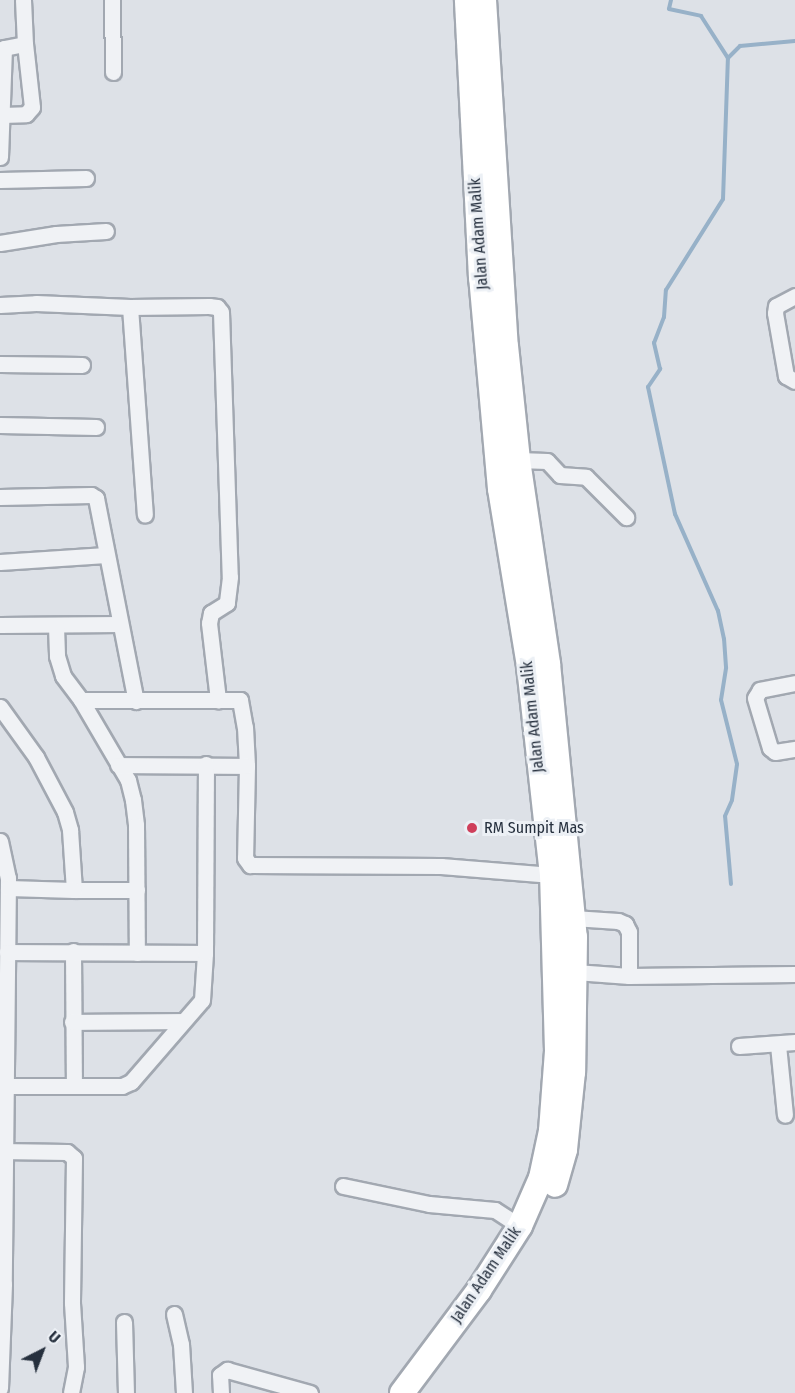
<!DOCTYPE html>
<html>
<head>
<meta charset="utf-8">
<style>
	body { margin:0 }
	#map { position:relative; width:795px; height:1393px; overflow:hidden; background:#dde1e7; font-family:"Fira Sans Condensed",sans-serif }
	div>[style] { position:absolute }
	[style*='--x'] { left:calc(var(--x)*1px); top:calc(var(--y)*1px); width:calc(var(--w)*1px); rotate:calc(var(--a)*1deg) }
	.stream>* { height:4px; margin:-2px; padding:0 2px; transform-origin:2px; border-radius:2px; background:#97b1c8 }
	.roads { filter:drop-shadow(2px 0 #a2a8b1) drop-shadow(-2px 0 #a2a8b1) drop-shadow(0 2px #a2a8b1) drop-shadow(0 -2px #a2a8b1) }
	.minor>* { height:15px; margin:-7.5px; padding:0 7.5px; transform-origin:7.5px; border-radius:7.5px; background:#f0f2f5 }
	.primary>* { height:24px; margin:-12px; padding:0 12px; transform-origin:12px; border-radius:12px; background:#fff }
	.dots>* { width:16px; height:16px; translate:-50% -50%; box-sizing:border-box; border:3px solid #ecf0f5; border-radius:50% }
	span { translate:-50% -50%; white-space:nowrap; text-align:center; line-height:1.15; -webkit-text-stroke:6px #ecf0f5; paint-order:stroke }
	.street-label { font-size:16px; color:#26303e }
	.poi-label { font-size:16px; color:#26303e }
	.left { translate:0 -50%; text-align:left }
	.north { position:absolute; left:12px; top:1321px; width:60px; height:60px; -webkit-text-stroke:4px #ecf0f5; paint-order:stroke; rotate:42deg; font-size:16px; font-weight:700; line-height:24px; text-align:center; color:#26303e }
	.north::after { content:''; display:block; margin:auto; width:21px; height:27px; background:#26303e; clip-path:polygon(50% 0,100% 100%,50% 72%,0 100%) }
</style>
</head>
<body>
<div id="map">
	<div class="stream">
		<i style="--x:671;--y:0;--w:9;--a:103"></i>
		<i style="--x:669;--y:9;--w:33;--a:12"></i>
		<i style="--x:701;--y:16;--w:50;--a:57.3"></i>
		<i style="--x:731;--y:884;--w:68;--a:-95"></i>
		<i style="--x:725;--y:816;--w:17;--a:-66"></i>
		<i style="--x:732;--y:800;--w:36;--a:-82"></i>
		<i style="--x:737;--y:764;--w:66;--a:-104"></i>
		<i style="--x:721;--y:700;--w:33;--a:-81"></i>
		<i style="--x:726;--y:667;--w:28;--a:-94"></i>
		<i style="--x:724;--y:639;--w:29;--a:-102"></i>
		<i style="--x:718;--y:611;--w:106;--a:-113.9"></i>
		<i style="--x:675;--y:514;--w:130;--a:-102"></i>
		<i style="--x:648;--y:387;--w:22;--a:-56"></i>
		<i style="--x:660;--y:369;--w:27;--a:-103"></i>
		<i style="--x:654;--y:343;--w:28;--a:-69"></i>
		<i style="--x:664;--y:317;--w:27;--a:-86"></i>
		<i style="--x:666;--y:290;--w:107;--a:-57.9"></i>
		<i style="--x:723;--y:199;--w:141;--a:-88"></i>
		<i style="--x:728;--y:58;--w:17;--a:-45"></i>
		<i style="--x:740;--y:46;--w:55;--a:-5.2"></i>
	</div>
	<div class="roads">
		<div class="minor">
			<i style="--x:112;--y:0;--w:72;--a:89.2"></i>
			<i style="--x:2;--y:115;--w:24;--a:-2"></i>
			<i style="--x:26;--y:114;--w:9;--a:-49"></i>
			<i style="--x:32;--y:107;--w:63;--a:-96.3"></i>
			<i style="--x:0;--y:157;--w:109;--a:-87.9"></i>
			<i style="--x:4;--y:48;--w:21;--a:-11"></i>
			<i style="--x:25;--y:44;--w:44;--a:-92.6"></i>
			<i style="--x:0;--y:180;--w:86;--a:-1.3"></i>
			<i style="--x:0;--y:243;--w:57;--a:-9.1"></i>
			<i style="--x:56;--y:234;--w:50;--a:-3.4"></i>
			<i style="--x:795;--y:296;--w:21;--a:152"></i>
			<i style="--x:776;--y:306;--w:7;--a:98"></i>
			<i style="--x:775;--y:313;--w:64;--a:80.1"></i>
			<i style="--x:786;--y:376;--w:10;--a:29"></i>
			<i style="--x:0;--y:305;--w:36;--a:-3"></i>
			<i style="--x:36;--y:303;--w:94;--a:2.4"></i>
			<i style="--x:130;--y:307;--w:208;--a:85.9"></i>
			<i style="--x:130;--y:307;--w:79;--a:-0.7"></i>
			<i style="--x:209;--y:306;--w:8;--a:7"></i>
			<i style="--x:217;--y:307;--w:6;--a:51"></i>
			<i style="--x:221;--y:312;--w:265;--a:88.1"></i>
			<i style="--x:230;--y:577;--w:26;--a:97"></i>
			<i style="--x:227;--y:603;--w:19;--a:148"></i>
			<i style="--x:211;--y:613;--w:10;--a:101"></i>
			<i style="--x:209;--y:623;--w:78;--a:83.3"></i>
			<i style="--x:0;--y:364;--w:82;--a:0.7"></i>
			<i style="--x:0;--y:425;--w:96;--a:1.2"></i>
			<i style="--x:518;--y:460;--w:29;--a:2"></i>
			<i style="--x:547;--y:461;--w:19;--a:47"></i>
			<i style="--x:560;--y:475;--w:26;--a:4"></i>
			<i style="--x:586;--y:477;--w:57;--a:45"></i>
			<i style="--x:0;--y:497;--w:91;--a:-1.3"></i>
			<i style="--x:91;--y:495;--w:6;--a:31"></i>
			<i style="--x:96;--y:498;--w:207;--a:78.9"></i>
			<i style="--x:0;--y:562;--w:106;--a:-3.8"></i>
			<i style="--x:0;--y:625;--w:120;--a:-0.5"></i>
			<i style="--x:56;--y:626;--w:30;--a:88"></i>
			<i style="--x:57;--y:656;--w:21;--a:73"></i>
			<i style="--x:63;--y:676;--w:30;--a:53"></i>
			<i style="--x:81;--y:700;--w:93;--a:59.6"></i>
			<i style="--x:128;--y:780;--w:21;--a:76"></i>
			<i style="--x:133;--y:800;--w:25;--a:83"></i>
			<i style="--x:136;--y:825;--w:128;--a:89.6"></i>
			<i style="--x:795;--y:683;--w:36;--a:169"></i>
			<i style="--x:760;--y:690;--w:9;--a:122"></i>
			<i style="--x:755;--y:698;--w:52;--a:73.3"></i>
			<i style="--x:770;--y:748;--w:6;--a:39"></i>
			<i style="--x:775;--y:752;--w:20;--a:-9"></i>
			<i style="--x:81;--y:700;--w:159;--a:0"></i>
			<i style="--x:240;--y:700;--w:27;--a:80"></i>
			<i style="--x:245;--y:727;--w:39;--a:87"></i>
			<i style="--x:247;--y:766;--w:92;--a:91.2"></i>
			<i style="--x:245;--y:858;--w:9;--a:54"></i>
			<i style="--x:250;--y:865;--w:191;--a:0.3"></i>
			<i style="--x:441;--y:866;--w:111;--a:4.6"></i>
			<i style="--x:0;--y:707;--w:62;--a:54.2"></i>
			<i style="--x:36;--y:757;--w:62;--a:62.2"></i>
			<i style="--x:65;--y:812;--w:19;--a:74"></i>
			<i style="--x:70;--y:830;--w:60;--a:86.2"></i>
			<i style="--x:74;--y:890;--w:63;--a:0"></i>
			<i style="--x:118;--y:765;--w:129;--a:0.4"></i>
			<i style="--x:0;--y:841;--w:38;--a:78"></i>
			<i style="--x:8;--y:878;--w:406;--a:90.6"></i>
			<i style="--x:4;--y:1284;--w:104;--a:92.2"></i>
			<i style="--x:8;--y:888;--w:66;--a:1.7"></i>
			<i style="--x:573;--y:918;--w:45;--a:3.8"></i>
			<i style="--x:618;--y:921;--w:8;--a:23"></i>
			<i style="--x:625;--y:924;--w:9;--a:63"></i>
			<i style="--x:629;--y:932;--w:44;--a:90"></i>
			<i style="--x:629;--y:976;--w:54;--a:-175.8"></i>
			<i style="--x:73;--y:951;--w:135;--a:89.6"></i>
			<i style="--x:7;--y:952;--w:198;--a:0.3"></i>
			<i style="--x:629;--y:976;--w:166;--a:-0.7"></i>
			<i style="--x:72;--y:1022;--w:109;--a:-0.5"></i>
			<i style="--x:778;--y:1045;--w:70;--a:84.3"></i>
			<i style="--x:739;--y:1046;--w:56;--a:-4.1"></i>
			<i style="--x:7;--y:1086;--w:115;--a:0"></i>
			<i style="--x:122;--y:1086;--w:10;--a:-24"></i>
			<i style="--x:131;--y:1082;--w:108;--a:-49.1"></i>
			<i style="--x:202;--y:1000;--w:47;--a:-86.3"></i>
			<i style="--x:205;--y:953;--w:189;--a:-89.7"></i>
			<i style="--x:0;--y:1151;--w:67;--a:0.9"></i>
			<i style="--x:67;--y:1152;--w:9;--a:41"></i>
			<i style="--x:74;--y:1158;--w:145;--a:90.8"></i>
			<i style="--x:72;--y:1303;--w:64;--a:86.4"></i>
			<i style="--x:76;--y:1367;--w:26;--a:101"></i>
			<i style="--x:343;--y:1186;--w:88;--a:11.8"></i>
			<i style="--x:429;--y:1204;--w:66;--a:5.2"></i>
			<i style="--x:495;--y:1210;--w:30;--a:33"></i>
			<i style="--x:174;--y:1314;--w:31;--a:77"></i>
			<i style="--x:181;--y:1344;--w:49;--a:86.5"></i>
			<i style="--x:124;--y:1322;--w:71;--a:88.4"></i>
			<i style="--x:221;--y:1393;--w:18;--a:-93"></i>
			<i style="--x:220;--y:1375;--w:9;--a:-36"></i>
			<i style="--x:227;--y:1370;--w:86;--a:15.5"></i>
		</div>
		<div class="primary">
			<i style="--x:484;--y:0;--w:347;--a:86.4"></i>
			<i style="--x:506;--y:346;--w:115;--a:84"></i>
			<i style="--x:518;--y:460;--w:206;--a:81.6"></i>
			<i style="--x:548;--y:664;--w:274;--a:84.4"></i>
			<i style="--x:575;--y:937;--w:135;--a:90.8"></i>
			<i style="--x:573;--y:1072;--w:78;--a:95.9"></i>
			<i style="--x:565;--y:1150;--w:36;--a:106"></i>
			<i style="--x:402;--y:1393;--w:129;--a:-53.2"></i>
			<i style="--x:479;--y:1290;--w:76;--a:-57.4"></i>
			<i style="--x:520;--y:1226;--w:52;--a:-66.4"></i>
			<i style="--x:541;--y:1178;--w:48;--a:-78"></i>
			<i style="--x:551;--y:1131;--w:80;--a:-85.7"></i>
			<i style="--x:557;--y:1051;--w:176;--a:-91.6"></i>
			<i style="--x:552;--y:875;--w:210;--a:-96.3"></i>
			<i style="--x:529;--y:666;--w:179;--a:-99.3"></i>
			<i style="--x:500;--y:489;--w:212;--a:-95.1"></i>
			<i style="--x:481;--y:278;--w:278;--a:-92.9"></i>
		</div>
	</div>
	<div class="dots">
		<i style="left:472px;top:828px;background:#cf3f5b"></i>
	</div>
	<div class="street-label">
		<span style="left:479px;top:234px;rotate:-94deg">Jalan Adam Malik</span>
		<span style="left:533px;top:717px;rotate:-96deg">Jalan Adam Malik</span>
		<span style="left:486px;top:1275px;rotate:-56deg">Jalan Adam Malik</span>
	</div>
	<div class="poi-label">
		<span class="left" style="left:484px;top:828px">RM Sumpit Mas</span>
	</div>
	<div class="north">U</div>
</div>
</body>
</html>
